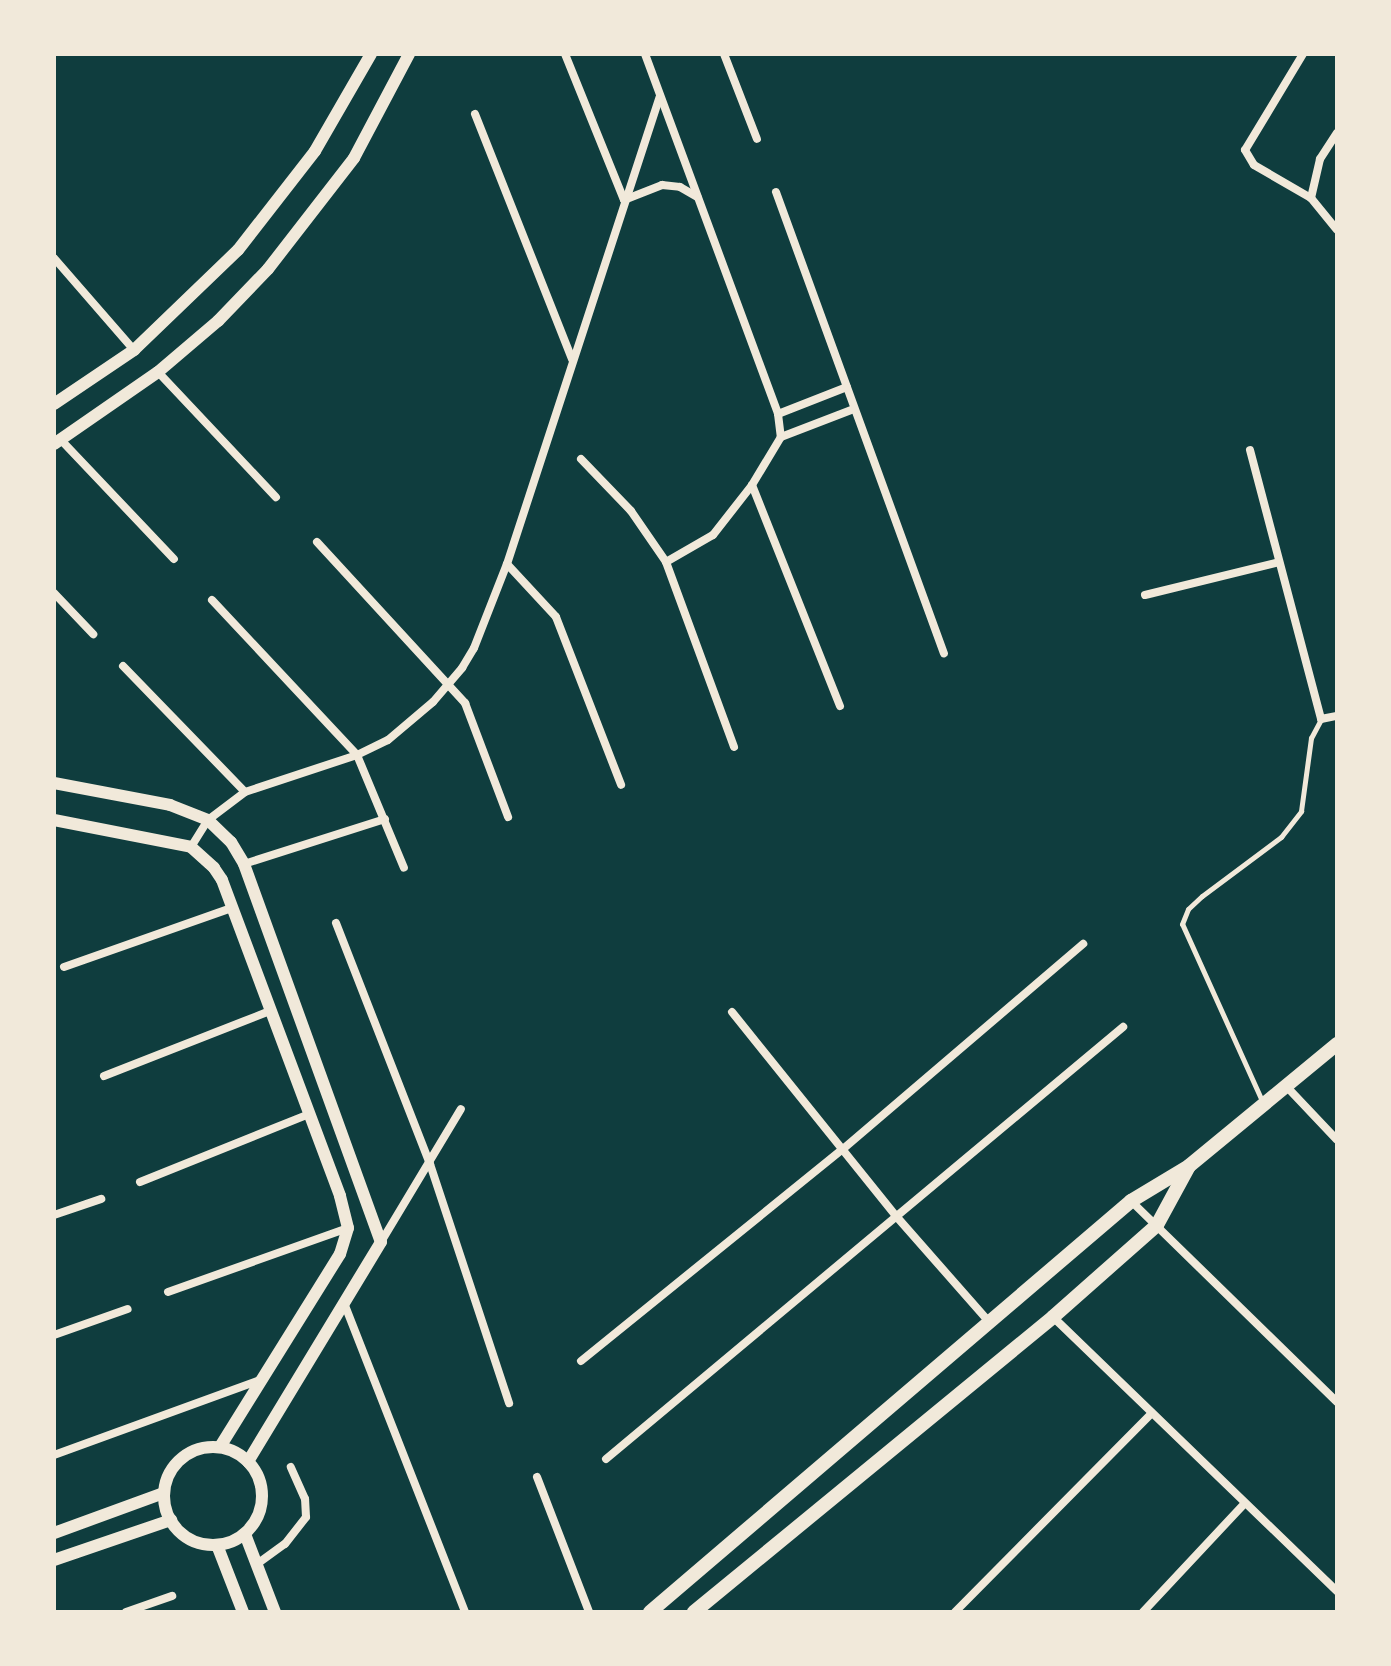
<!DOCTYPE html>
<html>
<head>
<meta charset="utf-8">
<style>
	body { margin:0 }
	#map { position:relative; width:1391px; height:1666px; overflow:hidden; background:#0f3d3e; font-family:"Sofia Sans Condensed",sans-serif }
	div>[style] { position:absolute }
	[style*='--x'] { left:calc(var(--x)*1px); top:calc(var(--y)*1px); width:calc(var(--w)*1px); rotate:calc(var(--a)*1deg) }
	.service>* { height:5px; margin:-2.5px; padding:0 2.5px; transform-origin:2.5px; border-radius:2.5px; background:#f1e9da }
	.minor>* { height:8px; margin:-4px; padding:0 4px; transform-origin:4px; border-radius:4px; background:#f1e9da }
	.tertiary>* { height:12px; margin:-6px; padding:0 6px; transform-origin:6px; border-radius:6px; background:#f1e9da }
	.tertiary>.ring { margin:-6px; padding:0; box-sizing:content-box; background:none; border:12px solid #f1e9da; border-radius:50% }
	.secondary>* { height:14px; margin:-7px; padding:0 7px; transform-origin:7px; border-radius:7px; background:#f1e9da }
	span { translate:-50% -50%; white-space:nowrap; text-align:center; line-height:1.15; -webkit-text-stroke:7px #f1e9da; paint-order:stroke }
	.frame { position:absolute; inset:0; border:56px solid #f1e9da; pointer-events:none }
</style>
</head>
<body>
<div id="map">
	<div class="service">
		<i style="--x:1263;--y:1103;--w:196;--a:-114.3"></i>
		<i style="--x:1182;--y:924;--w:16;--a:-68"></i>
		<i style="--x:1188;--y:909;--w:19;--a:-43"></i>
		<i style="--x:1202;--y:896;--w:99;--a:-36.8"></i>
		<i style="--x:1281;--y:837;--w:33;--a:-52"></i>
		<i style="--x:1301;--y:811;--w:74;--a:-82.2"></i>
		<i style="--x:1311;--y:738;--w:21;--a:-62"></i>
	</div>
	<div class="minor">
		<i style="--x:565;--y:54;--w:157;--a:68"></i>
		<i style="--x:624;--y:200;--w:41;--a:-21.5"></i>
		<i style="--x:662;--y:185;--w:18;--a:6"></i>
		<i style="--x:680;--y:187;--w:20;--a:30"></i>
		<i style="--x:645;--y:54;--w:384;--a:69.7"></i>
		<i style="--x:778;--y:414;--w:23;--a:83"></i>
		<i style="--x:724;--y:54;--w:91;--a:68.8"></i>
		<i style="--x:1303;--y:54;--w:112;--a:121.1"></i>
		<i style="--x:1245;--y:150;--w:17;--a:59"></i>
		<i style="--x:1254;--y:165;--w:66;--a:30.1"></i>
		<i style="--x:1311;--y:198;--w:41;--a:50.9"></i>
		<i style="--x:475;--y:114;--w:264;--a:68.4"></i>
		<i style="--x:776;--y:192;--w:491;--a:70"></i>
		<i style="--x:1311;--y:198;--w:40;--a:-77"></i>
		<i style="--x:1320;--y:159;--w:31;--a:-57"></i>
		<i style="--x:54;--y:258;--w:122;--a:49"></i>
		<i style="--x:158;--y:372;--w:172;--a:46.7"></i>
		<i style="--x:778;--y:414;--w:74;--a:-21.4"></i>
		<i style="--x:61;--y:440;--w:164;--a:46.5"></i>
		<i style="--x:1250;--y:450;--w:278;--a:75.2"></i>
		<i style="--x:1321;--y:719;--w:16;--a:-11"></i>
		<i style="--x:581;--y:459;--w:72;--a:46.1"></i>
		<i style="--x:631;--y:511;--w:62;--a:55.5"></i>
		<i style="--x:666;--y:562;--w:197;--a:69.8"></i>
		<i style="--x:752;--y:485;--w:238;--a:68.3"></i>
		<i style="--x:317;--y:542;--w:219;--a:47.4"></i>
		<i style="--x:465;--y:703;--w:122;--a:69.3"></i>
		<i style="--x:666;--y:562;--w:54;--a:-29.9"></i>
		<i style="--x:713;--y:535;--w:63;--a:-52"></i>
		<i style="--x:752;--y:485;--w:56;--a:-58.9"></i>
		<i style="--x:781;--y:437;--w:78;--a:-21"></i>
		<i style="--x:507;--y:564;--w:72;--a:47.2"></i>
		<i style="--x:556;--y:617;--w:180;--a:68.8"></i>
		<i style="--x:54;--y:593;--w:57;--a:46.4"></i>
		<i style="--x:1145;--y:595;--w:138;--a:-13.8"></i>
		<i style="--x:212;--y:600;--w:212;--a:46.9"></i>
		<i style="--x:357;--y:755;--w:122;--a:67.4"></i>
		<i style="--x:123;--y:666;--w:175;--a:45.9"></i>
		<i style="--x:191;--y:847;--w:32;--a:-58"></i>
		<i style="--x:208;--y:820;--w:46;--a:-37.1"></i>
		<i style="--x:245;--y:792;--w:118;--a:-18.3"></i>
		<i style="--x:357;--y:755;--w:34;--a:-26"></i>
		<i style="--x:388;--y:740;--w:59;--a:-40.2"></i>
		<i style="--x:433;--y:702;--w:45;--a:-49.5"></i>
		<i style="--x:462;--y:668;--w:23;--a:-59"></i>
		<i style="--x:474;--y:648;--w:90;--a:-68.6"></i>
		<i style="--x:507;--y:564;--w:491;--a:-71.9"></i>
		<i style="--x:244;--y:864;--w:148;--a:-17.7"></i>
		<i style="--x:336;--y:923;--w:259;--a:68.7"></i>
		<i style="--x:430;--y:1164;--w:252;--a:71.7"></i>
		<i style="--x:64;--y:967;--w:178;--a:-19.4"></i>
		<i style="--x:732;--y:1012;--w:262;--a:51.2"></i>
		<i style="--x:896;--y:1216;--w:142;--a:48.7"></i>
		<i style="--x:104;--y:1076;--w:178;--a:-21.4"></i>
		<i style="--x:1286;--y:1086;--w:74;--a:46.6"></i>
		<i style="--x:140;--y:1182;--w:180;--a:-21.9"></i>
		<i style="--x:1131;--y:1201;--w:288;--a:44.3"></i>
		<i style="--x:54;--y:1215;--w:50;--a:-18.8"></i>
		<i style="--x:381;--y:1242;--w:155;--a:-59"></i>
		<i style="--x:168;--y:1292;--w:191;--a:-19.6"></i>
		<i style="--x:344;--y:1303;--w:332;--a:68.6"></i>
		<i style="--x:1053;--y:1317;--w:395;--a:44"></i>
		<i style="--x:54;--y:1335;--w:78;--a:-19.4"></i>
		<i style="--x:581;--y:1361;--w:337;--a:-39"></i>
		<i style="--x:843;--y:1149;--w:316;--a:-40.5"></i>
		<i style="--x:54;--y:1455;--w:219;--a:-20"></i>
		<i style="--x:606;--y:1459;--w:674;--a:-39.88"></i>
		<i style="--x:537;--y:1477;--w:145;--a:68.9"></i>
		<i style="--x:257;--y:1564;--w:34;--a:-36"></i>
		<i style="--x:285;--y:1544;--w:34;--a:-52"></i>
		<i style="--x:306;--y:1517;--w:18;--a:-93"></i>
		<i style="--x:305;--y:1499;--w:35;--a:-114"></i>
		<i style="--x:126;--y:1612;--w:49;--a:-19.2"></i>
		<i style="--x:955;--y:1612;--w:280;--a:-45.3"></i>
		<i style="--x:1143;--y:1612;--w:149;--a:-46.9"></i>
	</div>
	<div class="tertiary">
		<i style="--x:54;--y:404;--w:97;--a:-34"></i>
		<i style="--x:134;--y:350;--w:144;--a:-43.9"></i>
		<i style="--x:238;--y:250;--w:125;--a:-52.1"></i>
		<i style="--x:315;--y:151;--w:112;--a:-60"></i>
		<i style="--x:54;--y:444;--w:126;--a:-34.7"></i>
		<i style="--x:158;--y:372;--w:79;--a:-40.4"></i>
		<i style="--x:218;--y:321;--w:72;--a:-46.1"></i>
		<i style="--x:268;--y:269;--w:140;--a:-52.2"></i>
		<i style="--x:354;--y:158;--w:118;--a:-62.1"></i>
		<i style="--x:54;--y:783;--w:118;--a:10.7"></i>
		<i style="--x:170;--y:805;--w:41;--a:21.5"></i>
		<i style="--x:208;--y:820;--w:32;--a:44"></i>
		<i style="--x:231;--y:842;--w:26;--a:59"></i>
		<i style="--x:244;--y:864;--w:402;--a:70.1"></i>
		<i style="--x:381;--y:1242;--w:257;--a:121.2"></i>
		<i style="--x:54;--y:820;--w:140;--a:11.1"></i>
		<i style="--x:191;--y:847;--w:31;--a:42"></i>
		<i style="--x:214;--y:868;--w:14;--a:56"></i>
		<i style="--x:222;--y:880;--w:337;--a:69.5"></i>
		<i style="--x:340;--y:1196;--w:33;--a:76"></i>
		<i style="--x:348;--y:1228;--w:27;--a:107"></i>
		<i style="--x:340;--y:1254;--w:227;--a:121.9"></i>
		<i class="ring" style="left:164px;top:1447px;width:86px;height:86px"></i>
		<i style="--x:54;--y:1533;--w:117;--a:-20"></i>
		<i style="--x:245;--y:1534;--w:84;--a:69"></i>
		<i style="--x:217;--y:1545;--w:72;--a:68.8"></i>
		<i style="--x:54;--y:1560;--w:124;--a:-18.9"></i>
	</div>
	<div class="secondary">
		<i style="--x:650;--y:1612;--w:633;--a:-40.51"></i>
		<i style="--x:1131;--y:1201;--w:68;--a:-31.1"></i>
		<i style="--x:1189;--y:1166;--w:192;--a:-39.5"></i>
		<i style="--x:694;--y:1612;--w:465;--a:-39.4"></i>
		<i style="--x:1053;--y:1317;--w:139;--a:-41.5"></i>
		<i style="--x:1157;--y:1225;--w:65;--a:-61.5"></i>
	</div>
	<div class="frame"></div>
</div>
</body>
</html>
